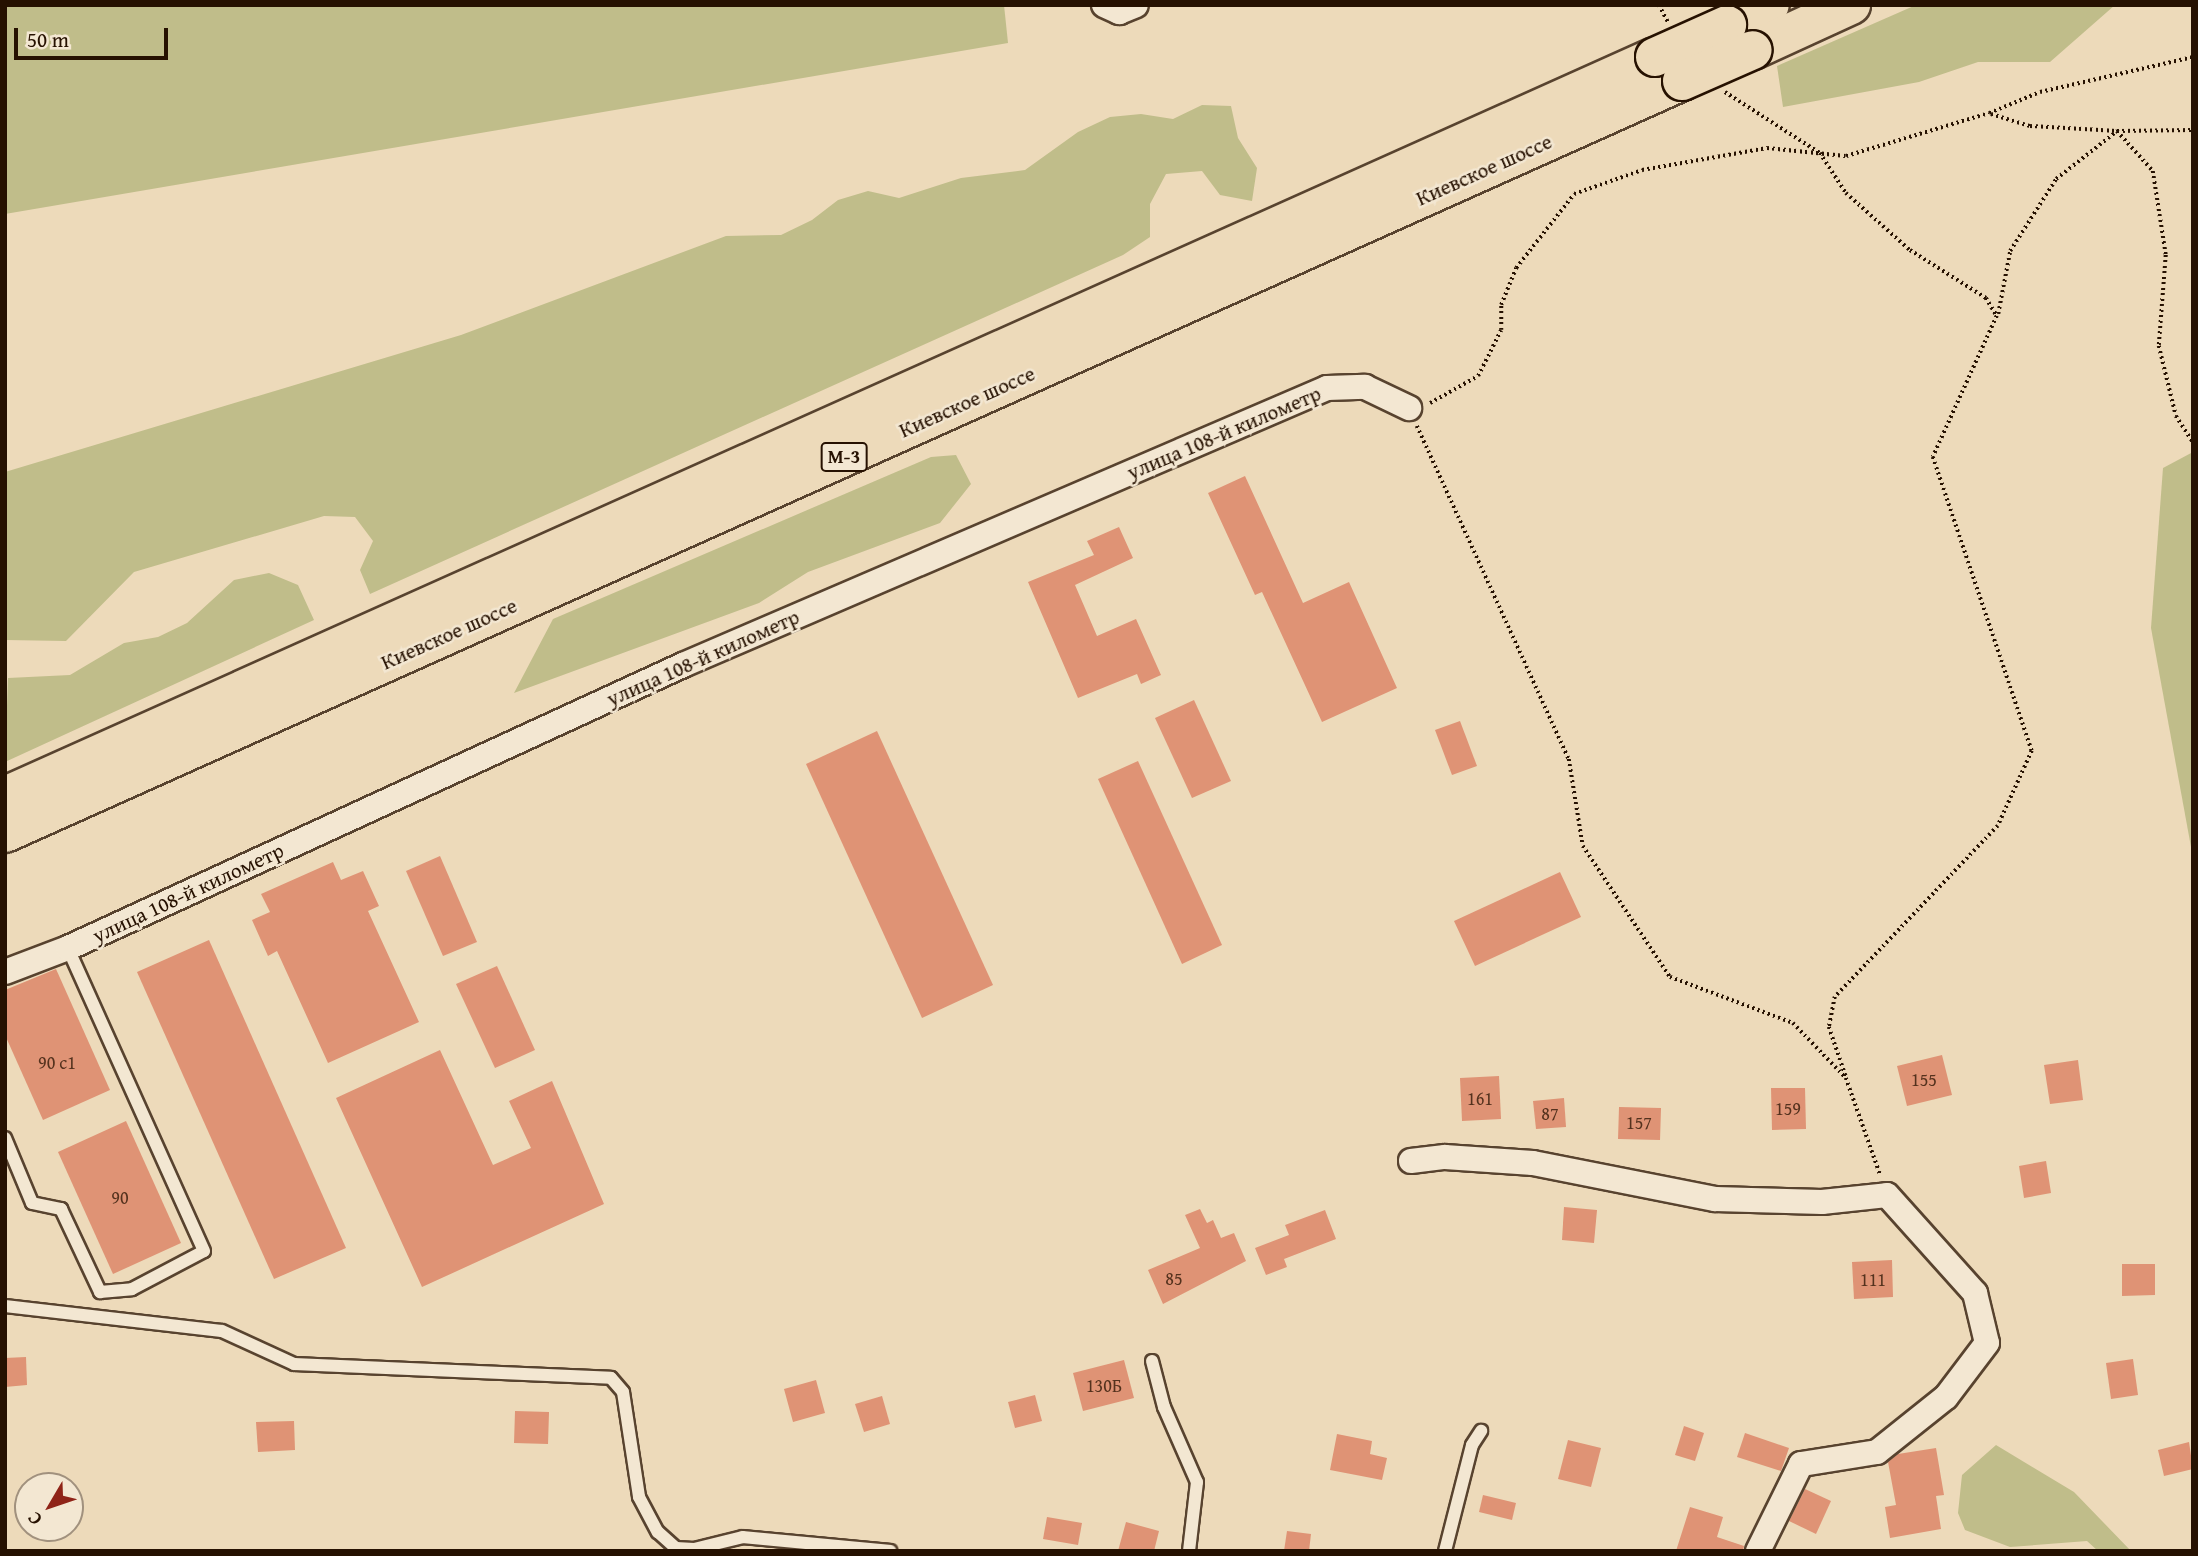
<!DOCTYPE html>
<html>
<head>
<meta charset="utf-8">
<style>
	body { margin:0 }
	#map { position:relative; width:2198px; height:1556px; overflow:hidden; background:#eddaba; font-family:"Gentium Book Plus",serif }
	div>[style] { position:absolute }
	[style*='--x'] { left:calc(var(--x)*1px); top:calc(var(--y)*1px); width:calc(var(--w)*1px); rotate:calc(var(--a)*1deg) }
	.green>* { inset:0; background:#c0bd8a }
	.building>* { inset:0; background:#df9375 }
	.path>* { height:3.5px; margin-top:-1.75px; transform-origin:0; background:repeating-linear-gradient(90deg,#261101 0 2px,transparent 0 5.5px) }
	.roads { filter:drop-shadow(2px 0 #58432f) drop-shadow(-2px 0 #58432f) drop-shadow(0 2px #58432f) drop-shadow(0 -2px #58432f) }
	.service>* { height:12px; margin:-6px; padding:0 6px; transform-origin:6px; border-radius:6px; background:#f3e7d2 }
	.minor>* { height:24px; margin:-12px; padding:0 12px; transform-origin:12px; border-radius:12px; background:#f3e7d2 }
	.trunk>* { height:38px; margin:-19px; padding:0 19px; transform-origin:19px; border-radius:19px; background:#eddaba }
	.bridges { filter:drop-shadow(2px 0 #261101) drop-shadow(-2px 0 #261101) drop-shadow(0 2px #261101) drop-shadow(0 -2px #261101) }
	.trunk-bridge>* { height:38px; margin:-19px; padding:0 19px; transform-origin:19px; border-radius:19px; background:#eddaba }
	span { translate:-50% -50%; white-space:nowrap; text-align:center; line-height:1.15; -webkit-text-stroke:5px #f3e7d2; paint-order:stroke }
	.number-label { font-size:18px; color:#54321e }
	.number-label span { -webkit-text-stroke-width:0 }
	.shield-label span { padding:2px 5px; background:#f3e7d2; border:2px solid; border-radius:5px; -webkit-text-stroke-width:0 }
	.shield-label { font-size:19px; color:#261101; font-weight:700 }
	.street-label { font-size:21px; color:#261101 }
	.frame { position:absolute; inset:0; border:7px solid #261101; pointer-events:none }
	.north { position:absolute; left:14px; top:1472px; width:70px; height:70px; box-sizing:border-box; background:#f3e7d2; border:2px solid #a1917e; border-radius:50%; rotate:231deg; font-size:19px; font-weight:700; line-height:28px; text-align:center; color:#261101 }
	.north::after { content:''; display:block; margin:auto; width:24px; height:32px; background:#8f2418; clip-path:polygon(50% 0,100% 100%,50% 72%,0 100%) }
	.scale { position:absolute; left:14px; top:28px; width:154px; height:32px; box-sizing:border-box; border:4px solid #261101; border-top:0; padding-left:9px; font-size:21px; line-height:24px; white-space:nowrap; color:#261101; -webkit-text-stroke:5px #f3e7d2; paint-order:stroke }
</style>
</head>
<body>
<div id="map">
	<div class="green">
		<i style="clip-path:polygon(5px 5px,1004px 5px,1008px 43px,5px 214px)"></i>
		<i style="clip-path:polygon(1916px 5px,2115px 5px,2050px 62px,1978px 62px,1919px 82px,1783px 107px,1777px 66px)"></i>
		<i style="clip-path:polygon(1202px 105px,1231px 106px,1238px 138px,1257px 168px,1252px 201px,1220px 195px,1202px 171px,1166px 174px,1150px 204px,1150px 237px,1123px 255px,370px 594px,360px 570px,373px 541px,355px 517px,324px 516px,134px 572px,66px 641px,5px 640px,5px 472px,461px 335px,726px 236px,781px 235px,812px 220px,838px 200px,868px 191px,899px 198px,961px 178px,1025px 170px,1078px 132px,1110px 117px,1141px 114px,1173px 119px)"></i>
		<i style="clip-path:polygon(2193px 452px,2193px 858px,2151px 628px,2163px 468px)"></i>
		<i style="clip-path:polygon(956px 455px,971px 484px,940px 523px,808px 572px,759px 603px,514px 693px,553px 619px,931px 457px)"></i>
		<i style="clip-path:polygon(269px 573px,298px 585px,314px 620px,5px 762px,8px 678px,70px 675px,124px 643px,158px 637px,187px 623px,234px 580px)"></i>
		<i style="clip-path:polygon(1996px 1445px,2074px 1492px,2131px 1551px,2098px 1551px,2087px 1541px,2010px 1547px,1965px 1530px,1958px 1513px,1962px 1475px)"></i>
	</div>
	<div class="building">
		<i style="clip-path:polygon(1245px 476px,1303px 603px,1349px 582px,1397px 688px,1322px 722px,1262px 592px,1255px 595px,1208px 493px)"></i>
		<i style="clip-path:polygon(1119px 527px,1133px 558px,1075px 585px,1097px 636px,1136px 619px,1161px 675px,1141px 684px,1137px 674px,1078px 698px,1028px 582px,1094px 555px,1087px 541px)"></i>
		<i style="clip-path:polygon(1194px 700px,1231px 781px,1192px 798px,1155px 718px)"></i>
		<i style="clip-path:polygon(1460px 721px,1477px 766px,1452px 775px,1435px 730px)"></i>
		<i style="clip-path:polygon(877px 731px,993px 985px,922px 1018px,806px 764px)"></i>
		<i style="clip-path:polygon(1138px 761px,1222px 945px,1182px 964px,1098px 779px)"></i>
		<i style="clip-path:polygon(440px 856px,477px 942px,443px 956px,406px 871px)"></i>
		<i style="clip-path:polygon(333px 862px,341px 880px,363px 871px,379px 906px,368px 911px,419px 1022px,328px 1063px,277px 951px,268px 956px,252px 920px,270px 912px,261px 894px)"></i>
		<i style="clip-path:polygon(1560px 872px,1581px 917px,1475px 966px,1454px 921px)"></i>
		<i style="clip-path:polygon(209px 940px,346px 1248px,274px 1279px,137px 972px)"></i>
		<i style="clip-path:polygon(497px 966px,535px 1050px,495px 1068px,456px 984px)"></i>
		<i style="clip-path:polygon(56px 969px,110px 1090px,43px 1120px,5px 1035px,5px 990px)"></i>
		<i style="clip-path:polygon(440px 1050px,493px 1165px,531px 1148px,509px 1101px,552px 1081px,604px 1204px,422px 1287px,336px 1098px)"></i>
		<i style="clip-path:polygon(1942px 1055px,1952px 1095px,1907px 1106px,1897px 1066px)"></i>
		<i style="clip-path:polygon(2078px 1060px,2083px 1100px,2050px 1104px,2044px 1065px)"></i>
		<i style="clip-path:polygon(1499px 1076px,1501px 1119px,1462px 1121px,1460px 1078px)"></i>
		<i style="clip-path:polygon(1771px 1088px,1805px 1088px,1806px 1129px,1772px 1130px)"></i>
		<i style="clip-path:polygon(1564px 1098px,1566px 1127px,1536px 1129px,1533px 1101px)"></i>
		<i style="clip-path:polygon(1619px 1107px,1661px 1108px,1660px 1140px,1618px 1139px)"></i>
		<i style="clip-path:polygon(126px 1121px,181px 1243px,113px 1274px,58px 1152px)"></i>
		<i style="clip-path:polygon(2046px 1161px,2051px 1193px,2024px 1198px,2019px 1166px)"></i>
		<i style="clip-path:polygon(1564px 1207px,1597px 1210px,1594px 1243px,1562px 1240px)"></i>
		<i style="clip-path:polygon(1200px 1209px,1207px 1223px,1213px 1220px,1221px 1238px,1234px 1233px,1246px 1261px,1163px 1304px,1148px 1270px,1200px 1248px,1185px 1215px)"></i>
		<i style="clip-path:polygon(1325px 1210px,1336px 1239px,1284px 1259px,1287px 1267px,1266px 1275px,1255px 1248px,1289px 1235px,1285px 1225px)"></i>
		<i style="clip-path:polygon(1892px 1260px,1893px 1297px,1854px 1299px,1852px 1262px)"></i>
		<i style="clip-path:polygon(2122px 1264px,2155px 1264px,2155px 1295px,2122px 1296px)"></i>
		<i style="clip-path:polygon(26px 1357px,27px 1385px,5px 1387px,5px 1358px)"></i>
		<i style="clip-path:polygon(2133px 1359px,2138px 1395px,2111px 1399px,2106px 1363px)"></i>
		<i style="clip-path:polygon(1124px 1360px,1134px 1398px,1083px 1411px,1073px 1373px)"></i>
		<i style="clip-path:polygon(816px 1380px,825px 1413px,793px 1422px,784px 1389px)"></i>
		<i style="clip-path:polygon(1035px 1395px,1042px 1421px,1015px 1428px,1008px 1402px)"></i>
		<i style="clip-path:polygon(882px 1396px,890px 1424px,864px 1432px,855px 1404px)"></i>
		<i style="clip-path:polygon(515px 1411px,549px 1412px,548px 1444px,514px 1443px)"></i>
		<i style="clip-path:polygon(294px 1421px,295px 1450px,258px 1452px,256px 1422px)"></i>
		<i style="clip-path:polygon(1684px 1426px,1704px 1433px,1695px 1461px,1675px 1455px)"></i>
		<i style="clip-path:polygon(1745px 1433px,1789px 1448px,1781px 1471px,1737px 1457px)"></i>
		<i style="clip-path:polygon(1337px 1434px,1372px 1441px,1370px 1454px,1387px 1458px,1382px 1480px,1330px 1470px)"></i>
		<i style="clip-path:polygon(1568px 1440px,1601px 1448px,1591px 1487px,1558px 1479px)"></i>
		<i style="clip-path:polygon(2189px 1442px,2193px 1469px,2164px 1476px,2158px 1450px)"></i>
		<i style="clip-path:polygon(1936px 1448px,1944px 1495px,1936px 1496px,1941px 1529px,1890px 1538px,1885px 1507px,1896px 1505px,1888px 1462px,1898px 1454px)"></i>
		<i style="clip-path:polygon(1805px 1489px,1831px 1501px,1816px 1534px,1789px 1521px)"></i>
		<i style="clip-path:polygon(1483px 1495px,1516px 1503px,1512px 1520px,1479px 1512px)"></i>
		<i style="clip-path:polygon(1690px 1507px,1723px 1517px,1717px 1537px,1744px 1546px,1743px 1551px,1676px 1551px)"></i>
		<i style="clip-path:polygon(1047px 1517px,1082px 1523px,1078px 1545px,1043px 1539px)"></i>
		<i style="clip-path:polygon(1126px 1522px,1159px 1531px,1154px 1551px,1118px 1551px)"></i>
		<i style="clip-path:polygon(1287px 1531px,1311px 1534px,1309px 1551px,1284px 1551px)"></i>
	</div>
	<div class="path">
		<i style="--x:1659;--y:5;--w:19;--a:62"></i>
		<i style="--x:1725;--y:92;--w:113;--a:32.7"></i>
		<i style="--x:1820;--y:153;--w:48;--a:57"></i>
		<i style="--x:1846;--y:193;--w:86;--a:41.7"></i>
		<i style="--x:1910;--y:250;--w:90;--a:32.3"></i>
		<i style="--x:1986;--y:298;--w:21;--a:59"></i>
		<i style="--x:1997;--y:316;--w:155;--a:114.4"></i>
		<i style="--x:1933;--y:457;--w:310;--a:71.4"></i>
		<i style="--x:2032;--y:751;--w:82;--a:114.4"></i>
		<i style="--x:1998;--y:826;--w:236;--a:133.6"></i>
		<i style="--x:1835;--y:997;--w:31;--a:101"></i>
		<i style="--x:1829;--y:1027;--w:53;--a:71.2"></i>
		<i style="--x:1991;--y:114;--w:41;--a:17.1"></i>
		<i style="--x:2030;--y:126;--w:87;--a:3.3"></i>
		<i style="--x:2117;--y:131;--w:54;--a:48"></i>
		<i style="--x:2153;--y:171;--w:85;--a:81.2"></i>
		<i style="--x:2166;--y:255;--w:91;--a:94.4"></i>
		<i style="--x:2159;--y:346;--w:72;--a:76.3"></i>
		<i style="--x:2176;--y:416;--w:31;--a:57"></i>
		<i style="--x:1998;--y:314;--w:64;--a:-79.2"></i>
		<i style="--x:2010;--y:251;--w:85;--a:-57.4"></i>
		<i style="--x:2056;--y:179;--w:78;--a:-38.2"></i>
		<i style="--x:2117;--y:131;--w:76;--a:-0.8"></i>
		<i style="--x:1430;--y:403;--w:55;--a:-29.4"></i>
		<i style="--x:1478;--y:376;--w:51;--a:-63.4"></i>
		<i style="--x:1501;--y:330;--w:25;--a:-90"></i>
		<i style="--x:1501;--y:305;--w:40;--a:-68"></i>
		<i style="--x:1516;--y:268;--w:94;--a:-51.9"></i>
		<i style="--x:1574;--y:194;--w:72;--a:-19.4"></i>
		<i style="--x:1642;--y:170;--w:127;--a:-10"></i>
		<i style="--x:1767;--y:148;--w:79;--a:5.8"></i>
		<i style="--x:1846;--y:156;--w:149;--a:-16.7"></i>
		<i style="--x:1989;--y:113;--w:55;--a:-22.4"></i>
		<i style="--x:2040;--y:92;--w:157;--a:-12.9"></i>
		<i style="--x:1417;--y:426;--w:366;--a:65.5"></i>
		<i style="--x:1569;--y:759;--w:88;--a:80.9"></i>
		<i style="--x:1583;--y:846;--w:157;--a:56.4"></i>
		<i style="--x:1670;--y:977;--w:131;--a:20.5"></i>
		<i style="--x:1793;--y:1023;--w:76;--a:46.1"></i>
		<i style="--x:1846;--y:1078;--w:102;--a:70.5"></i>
	</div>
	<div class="roads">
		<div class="service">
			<i style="--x:5;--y:1138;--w:70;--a:67.4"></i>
			<i style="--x:32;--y:1203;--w:30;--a:12"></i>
			<i style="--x:61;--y:1209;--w:92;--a:64.8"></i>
			<i style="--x:100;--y:1292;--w:32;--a:-5"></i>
			<i style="--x:132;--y:1289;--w:81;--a:-27.8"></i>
			<i style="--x:204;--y:1251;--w:332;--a:-114.2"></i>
			<i style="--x:5;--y:1306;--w:218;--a:6.6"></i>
			<i style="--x:222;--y:1331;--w:79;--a:24.6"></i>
			<i style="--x:294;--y:1364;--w:317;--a:2.5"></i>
			<i style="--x:611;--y:1378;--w:18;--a:49"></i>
			<i style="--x:623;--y:1392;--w:106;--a:81.3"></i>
			<i style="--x:639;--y:1497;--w:40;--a:62"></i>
			<i style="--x:658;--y:1532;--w:24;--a:42"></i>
			<i style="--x:676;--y:1548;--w:18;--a:3"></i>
			<i style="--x:694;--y:1549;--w:50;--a:-13.8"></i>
			<i style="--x:743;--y:1537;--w:148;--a:5.4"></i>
			<i style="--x:1152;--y:1361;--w:48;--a:75.4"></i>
			<i style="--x:1164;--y:1407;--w:82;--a:66.3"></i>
			<i style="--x:1197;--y:1482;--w:69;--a:96.6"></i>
			<i style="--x:1445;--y:1551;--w:109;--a:-75.7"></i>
			<i style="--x:1472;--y:1445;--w:17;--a:-57"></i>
		</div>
		<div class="minor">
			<i style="--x:1104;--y:5;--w:17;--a:25"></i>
			<i style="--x:1119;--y:12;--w:18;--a:-22"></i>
			<i style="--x:5;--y:972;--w:67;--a:-20.9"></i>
			<i style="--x:68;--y:948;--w:677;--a:-24.71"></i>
			<i style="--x:683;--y:665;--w:701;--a:-23.27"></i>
			<i style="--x:1327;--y:388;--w:38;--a:-2"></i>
			<i style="--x:1365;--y:387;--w:49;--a:25.5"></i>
			<i style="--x:1411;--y:1161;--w:34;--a:-7"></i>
			<i style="--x:1445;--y:1157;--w:88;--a:3.9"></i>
			<i style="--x:1533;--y:1163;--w:186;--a:11.2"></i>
			<i style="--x:1715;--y:1199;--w:107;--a:1.6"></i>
			<i style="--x:1822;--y:1202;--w:65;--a:-6.1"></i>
			<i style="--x:1887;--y:1195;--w:132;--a:48.1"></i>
			<i style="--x:1975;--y:1293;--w:51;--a:76.5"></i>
			<i style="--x:1987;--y:1343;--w:68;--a:127.2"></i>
			<i style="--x:1946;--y:1397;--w:88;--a:141.4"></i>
			<i style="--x:1877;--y:1452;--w:77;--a:171"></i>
			<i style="--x:1801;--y:1464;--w:97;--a:116.3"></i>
		</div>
		<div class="trunk">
			<i style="--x:1727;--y:25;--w:47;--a:-24.9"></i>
			<i style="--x:1753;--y:50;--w:108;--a:-24.7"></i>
			<i style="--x:5;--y:796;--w:1808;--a:-24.13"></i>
			<i style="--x:5;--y:833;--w:1838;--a:-24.15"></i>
		</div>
	</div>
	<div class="bridges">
		<div class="trunk-bridge">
			<i style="--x:1655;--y:57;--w:79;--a:-24"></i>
			<i style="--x:1682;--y:81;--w:77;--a:-23.6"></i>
		</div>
	</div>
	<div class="number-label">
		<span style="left:57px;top:1063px">90 с1</span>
		<span style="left:1924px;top:1080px">155</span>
		<span style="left:1480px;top:1099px">161</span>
		<span style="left:1788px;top:1109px">159</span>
		<span style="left:1550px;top:1114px">87</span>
		<span style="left:1639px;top:1123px">157</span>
		<span style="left:120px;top:1198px">90</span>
		<span style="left:1174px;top:1279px">85</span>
		<span style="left:1873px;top:1280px">111</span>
		<span style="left:1104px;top:1386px">130Б</span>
	</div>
	<div class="shield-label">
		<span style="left:844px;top:457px">М-3</span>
	</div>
	<div class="street-label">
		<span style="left:1484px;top:170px;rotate:-24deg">Киевское шоссе</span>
		<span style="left:967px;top:402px;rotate:-24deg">Киевское шоссе</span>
		<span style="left:1224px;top:433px;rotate:-23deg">улица 108-й километр</span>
		<span style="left:449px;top:634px;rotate:-24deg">Киевское шоссе</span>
		<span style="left:703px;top:658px;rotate:-24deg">улица 108-й километр</span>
		<span style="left:188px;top:893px;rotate:-25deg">улица 108-й километр</span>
	</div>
	<div class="frame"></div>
	<div class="north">С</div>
	<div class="scale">50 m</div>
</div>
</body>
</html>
